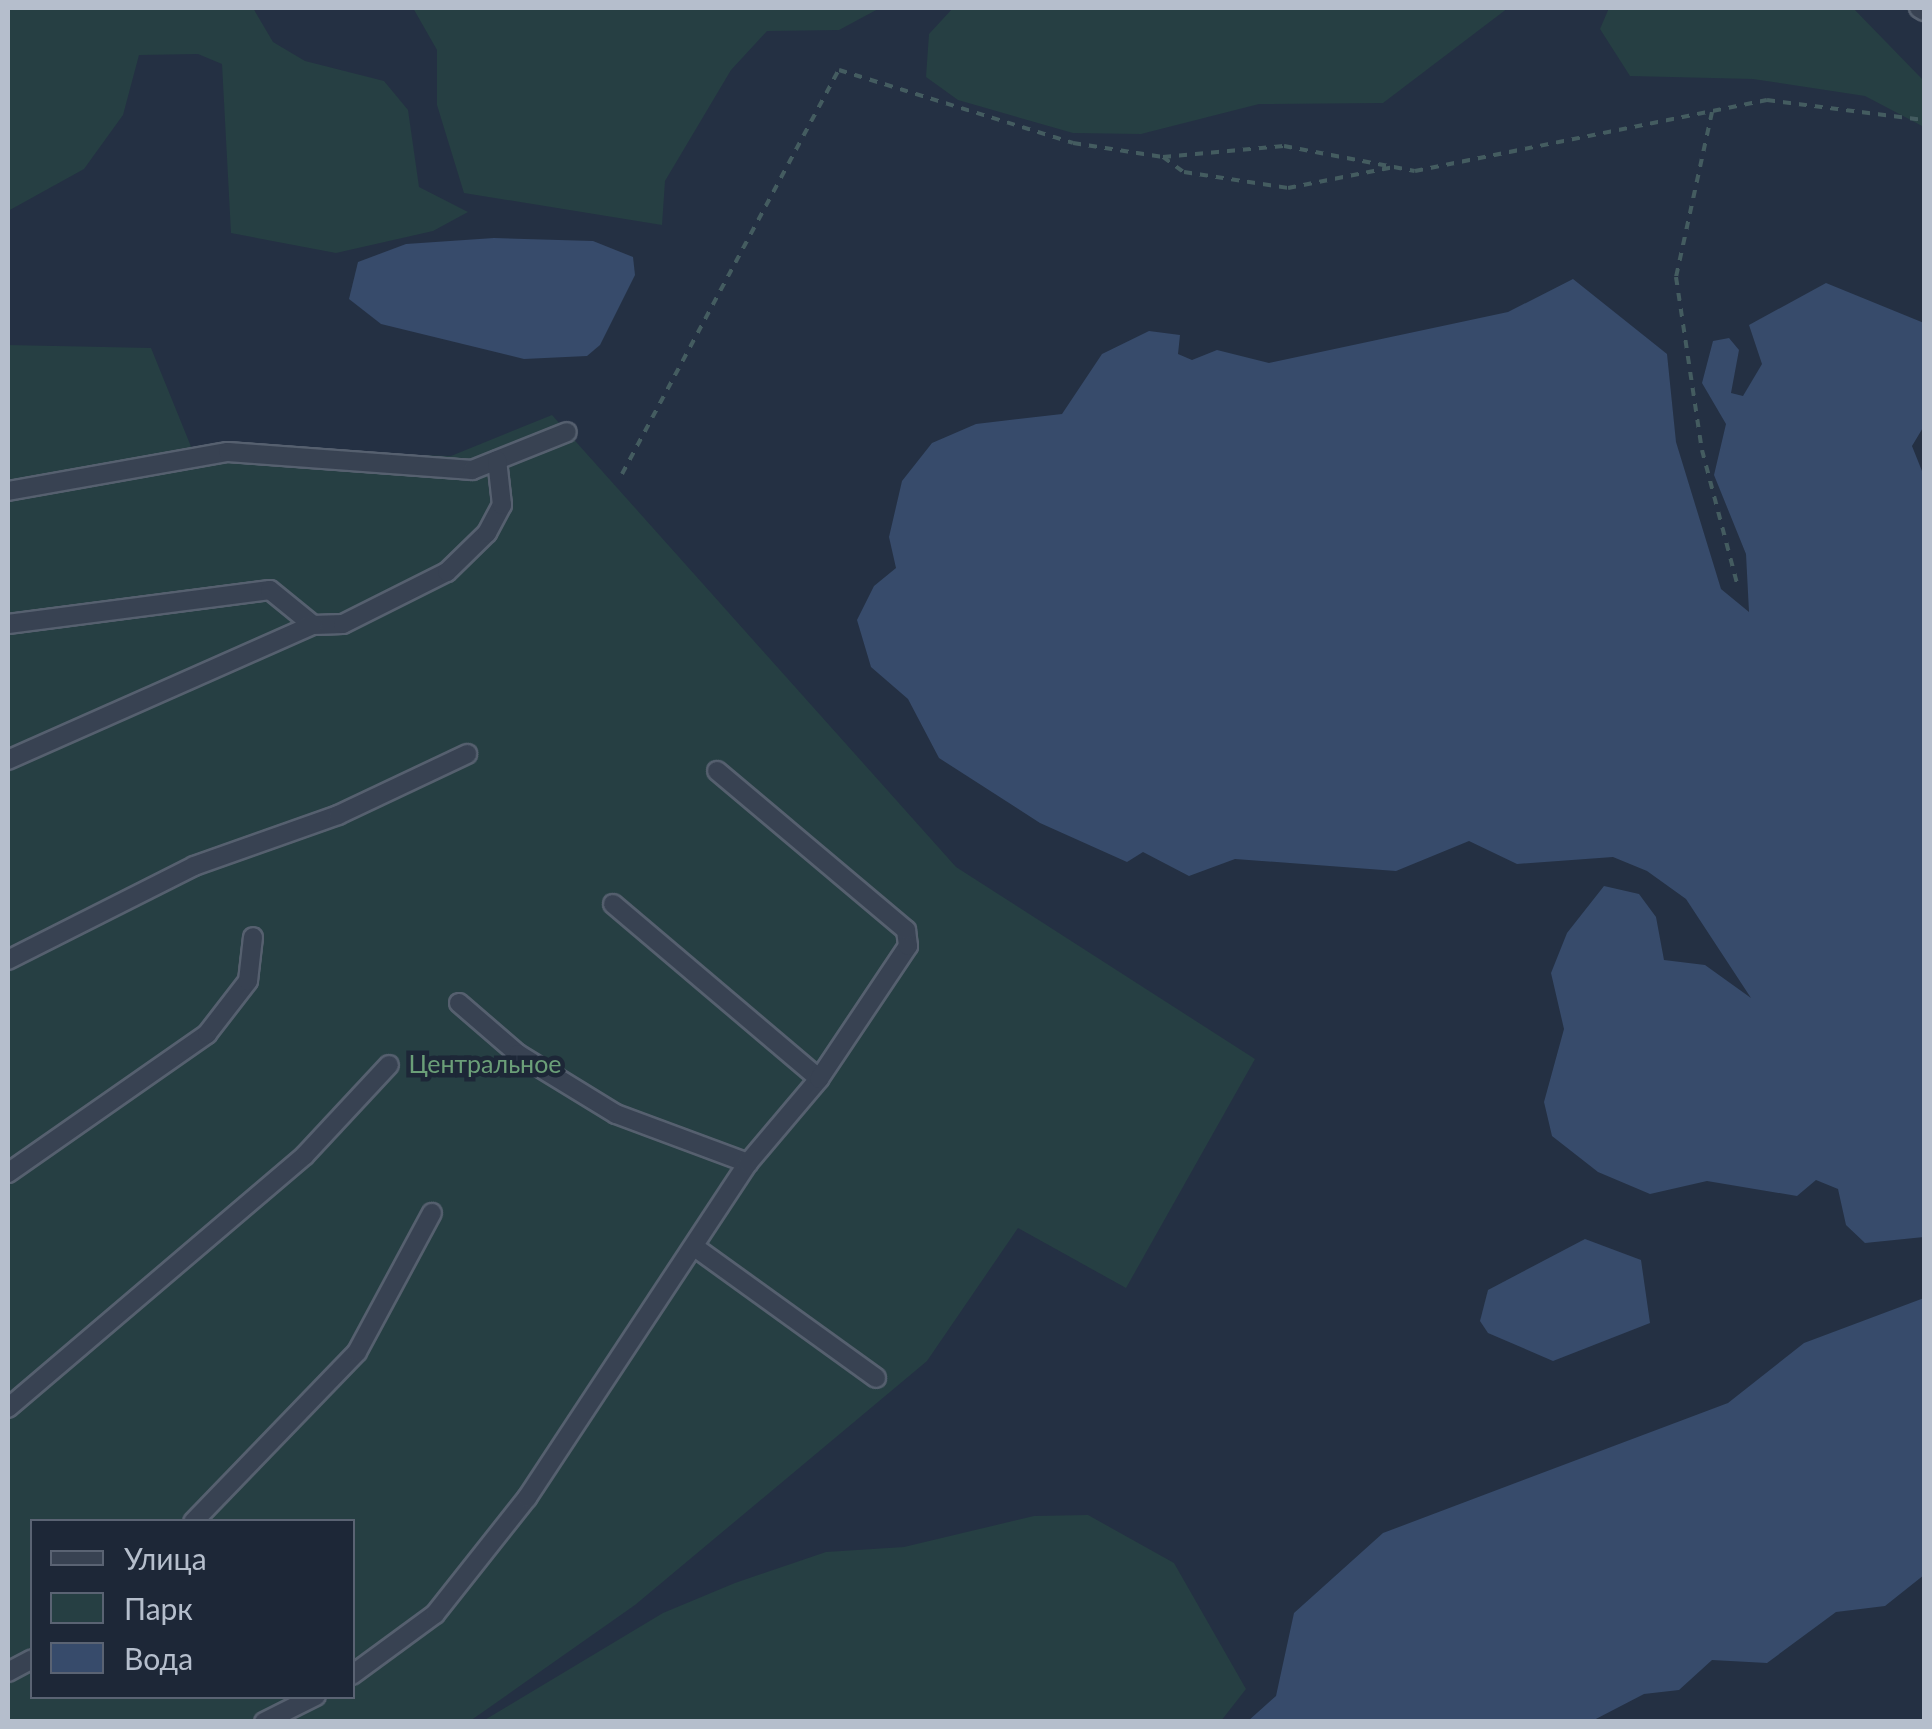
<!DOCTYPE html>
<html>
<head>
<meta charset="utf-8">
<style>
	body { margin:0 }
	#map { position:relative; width:1932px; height:1729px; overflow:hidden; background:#243043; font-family:Lato,sans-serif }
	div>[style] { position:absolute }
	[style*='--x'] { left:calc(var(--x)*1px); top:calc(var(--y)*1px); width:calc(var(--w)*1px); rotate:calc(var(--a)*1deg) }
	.green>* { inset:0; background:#263f43 }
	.water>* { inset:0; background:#374b6b }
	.path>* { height:4px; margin-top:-2px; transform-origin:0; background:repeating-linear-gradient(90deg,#445c60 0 8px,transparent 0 16px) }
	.roads { filter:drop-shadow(2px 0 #56606f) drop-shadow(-2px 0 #56606f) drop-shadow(0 2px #56606f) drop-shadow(0 -2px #56606f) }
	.street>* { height:18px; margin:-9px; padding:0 9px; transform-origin:9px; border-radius:9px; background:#384252 }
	span { translate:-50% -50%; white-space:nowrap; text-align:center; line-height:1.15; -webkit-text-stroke:9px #1d2737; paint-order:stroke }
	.park-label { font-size:25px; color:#6b9f78 }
	.frame { position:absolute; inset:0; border:10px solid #b5becc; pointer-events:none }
	.legend { position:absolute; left:30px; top:1519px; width:325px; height:180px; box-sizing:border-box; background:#1d2737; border:2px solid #5a6373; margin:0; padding:12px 18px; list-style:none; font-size:30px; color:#b5becc }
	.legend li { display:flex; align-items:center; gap:20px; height:50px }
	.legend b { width:50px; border:2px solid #5a6373 }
</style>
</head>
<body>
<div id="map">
	<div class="green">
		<i style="clip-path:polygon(8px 8px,253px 8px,273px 42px,305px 61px,384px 81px,408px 110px,419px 187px,468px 212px,433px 231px,336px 253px,231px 233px,222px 64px,198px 54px,139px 55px,123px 115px,84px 169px,8px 211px)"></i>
		<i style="clip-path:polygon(413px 8px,880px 8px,839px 30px,767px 31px,731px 70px,665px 181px,662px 225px,464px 193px,437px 105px,437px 50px)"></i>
		<i style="clip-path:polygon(953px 8px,1508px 8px,1383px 103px,1259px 104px,1141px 134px,1073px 133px,958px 100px,926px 77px,929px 34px)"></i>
		<i style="clip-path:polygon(1609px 8px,1853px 8px,1924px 81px,1924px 127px,1865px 96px,1753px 79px,1630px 76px,1600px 29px)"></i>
		<i style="clip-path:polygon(evenodd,8px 345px,151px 348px,192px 449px,451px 456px,552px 415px,956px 867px,1255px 1059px,1126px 1288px,1018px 1228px,927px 1361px,635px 1605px,470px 1721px,8px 1721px,8px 345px,32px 1522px,352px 1522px,352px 1696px,32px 1696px,32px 1522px)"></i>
		<i style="clip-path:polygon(1088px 1515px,1174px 1563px,1246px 1689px,1221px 1721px,483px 1721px,663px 1613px,735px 1583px,826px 1552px,904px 1547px,1034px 1516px)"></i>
	</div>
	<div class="water">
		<i style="clip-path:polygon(494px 238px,593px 241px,633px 257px,635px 275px,600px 345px,587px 356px,524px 359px,381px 324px,349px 299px,358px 262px,406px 244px)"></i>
		<i style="clip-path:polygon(1573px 279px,1667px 354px,1676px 442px,1721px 589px,1749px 612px,1746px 554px,1714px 475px,1726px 424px,1702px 383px,1713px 341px,1729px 338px,1739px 350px,1731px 393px,1743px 396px,1762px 364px,1749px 325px,1826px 283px,1924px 323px,1924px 426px,1912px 446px,1924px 476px,1924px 1237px,1865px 1243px,1846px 1225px,1838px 1189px,1816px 1180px,1797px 1196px,1707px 1181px,1650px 1194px,1598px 1172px,1552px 1136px,1544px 1102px,1564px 1029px,1551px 973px,1567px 933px,1604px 886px,1639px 894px,1656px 917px,1664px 960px,1705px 965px,1751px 998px,1686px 899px,1647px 871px,1613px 857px,1517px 864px,1469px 841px,1396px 871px,1235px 859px,1189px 876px,1143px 852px,1127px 862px,1040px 823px,939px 758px,908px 699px,871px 667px,857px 620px,874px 586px,896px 568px,889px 537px,902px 481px,932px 443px,976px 424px,1062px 414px,1102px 354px,1149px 331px,1180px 335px,1178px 354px,1192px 360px,1217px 350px,1269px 363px,1508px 312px)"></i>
		<i style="clip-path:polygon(1585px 1239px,1641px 1260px,1650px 1323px,1553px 1361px,1488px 1333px,1480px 1321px,1488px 1290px)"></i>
		<i style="clip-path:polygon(1924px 1298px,1924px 1575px,1885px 1606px,1836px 1612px,1767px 1663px,1712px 1660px,1679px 1690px,1644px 1694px,1592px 1721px,1248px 1721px,1276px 1696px,1294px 1613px,1383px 1533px,1728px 1403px,1804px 1343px)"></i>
	</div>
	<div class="path">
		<i style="--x:1712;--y:112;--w:169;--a:102.3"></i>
		<i style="--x:1676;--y:277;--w:175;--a:81.5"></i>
		<i style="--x:1702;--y:450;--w:142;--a:75.3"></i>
		<i style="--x:1163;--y:157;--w:26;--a:36"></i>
		<i style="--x:1184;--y:172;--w:105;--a:8.7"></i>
		<i style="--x:1288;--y:188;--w:108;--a:-11.2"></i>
		<i style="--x:622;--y:474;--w:459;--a:-61.8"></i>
		<i style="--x:839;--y:70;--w:245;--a:17.3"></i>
		<i style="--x:1073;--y:143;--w:91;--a:8.8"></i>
		<i style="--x:1163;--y:157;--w:121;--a:-5.2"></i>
		<i style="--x:1284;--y:146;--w:133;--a:10.8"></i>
		<i style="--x:1415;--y:171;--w:359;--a:-11.4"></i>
		<i style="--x:1767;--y:100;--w:158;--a:7.3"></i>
	</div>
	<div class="roads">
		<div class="street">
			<i style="--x:1919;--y:8;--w:6;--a:31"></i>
			<i style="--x:8;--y:491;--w:223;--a:-10.1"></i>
			<i style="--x:228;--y:452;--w:245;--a:4.2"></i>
			<i style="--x:472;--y:470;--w:102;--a:-21.8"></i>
			<i style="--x:8;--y:624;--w:264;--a:-7.4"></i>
			<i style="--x:270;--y:590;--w:55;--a:39.1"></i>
			<i style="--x:313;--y:625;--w:30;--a:-2"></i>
			<i style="--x:343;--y:624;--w:116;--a:-26.6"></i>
			<i style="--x:447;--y:572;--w:56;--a:-44.3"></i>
			<i style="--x:487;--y:533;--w:32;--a:-62"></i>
			<i style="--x:502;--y:505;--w:45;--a:-96.3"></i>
			<i style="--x:8;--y:760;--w:334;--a:-23.9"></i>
			<i style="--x:613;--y:904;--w:270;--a:40.3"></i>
			<i style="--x:8;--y:960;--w:208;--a:-26.8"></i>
			<i style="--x:194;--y:866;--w:153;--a:-19.5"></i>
			<i style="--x:338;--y:815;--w:143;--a:-25.3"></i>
			<i style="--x:459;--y:1003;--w:78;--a:40.8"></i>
			<i style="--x:518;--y:1054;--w:115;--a:31.5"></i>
			<i style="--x:616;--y:1114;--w:141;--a:20.4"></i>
			<i style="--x:8;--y:1173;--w:243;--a:-34.9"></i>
			<i style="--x:207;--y:1034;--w:67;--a:-52.3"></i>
			<i style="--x:248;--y:981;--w:44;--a:-83.5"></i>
			<i style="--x:696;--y:1248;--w:222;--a:35.8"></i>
			<i style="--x:8;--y:1408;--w:390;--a:-40.4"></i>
			<i style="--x:305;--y:1155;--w:123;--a:-47"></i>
			<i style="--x:193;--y:1522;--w:236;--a:-46"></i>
			<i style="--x:357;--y:1352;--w:158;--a:-61.7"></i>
			<i style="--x:8;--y:1672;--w:27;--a:-28"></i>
			<i style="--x:352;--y:1675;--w:103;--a:-36.3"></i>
			<i style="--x:435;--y:1614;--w:148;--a:-51.6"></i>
			<i style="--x:527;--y:1498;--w:401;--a:-56.6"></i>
			<i style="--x:748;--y:1163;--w:110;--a:-49.8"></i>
			<i style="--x:819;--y:1079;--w:160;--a:-56.2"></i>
			<i style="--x:908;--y:946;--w:16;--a:-97"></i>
			<i style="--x:906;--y:930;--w:247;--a:-139.9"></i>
			<i style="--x:264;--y:1722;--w:58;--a:-26.6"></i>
		</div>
	</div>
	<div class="park-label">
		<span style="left:485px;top:1063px">Центральное</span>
	</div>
	<div class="frame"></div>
	<ul class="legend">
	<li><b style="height:12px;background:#384252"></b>Улица</li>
	<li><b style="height:28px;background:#263f43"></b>Парк</li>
	<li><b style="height:28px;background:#374b6b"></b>Вода</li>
	</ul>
</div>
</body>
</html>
